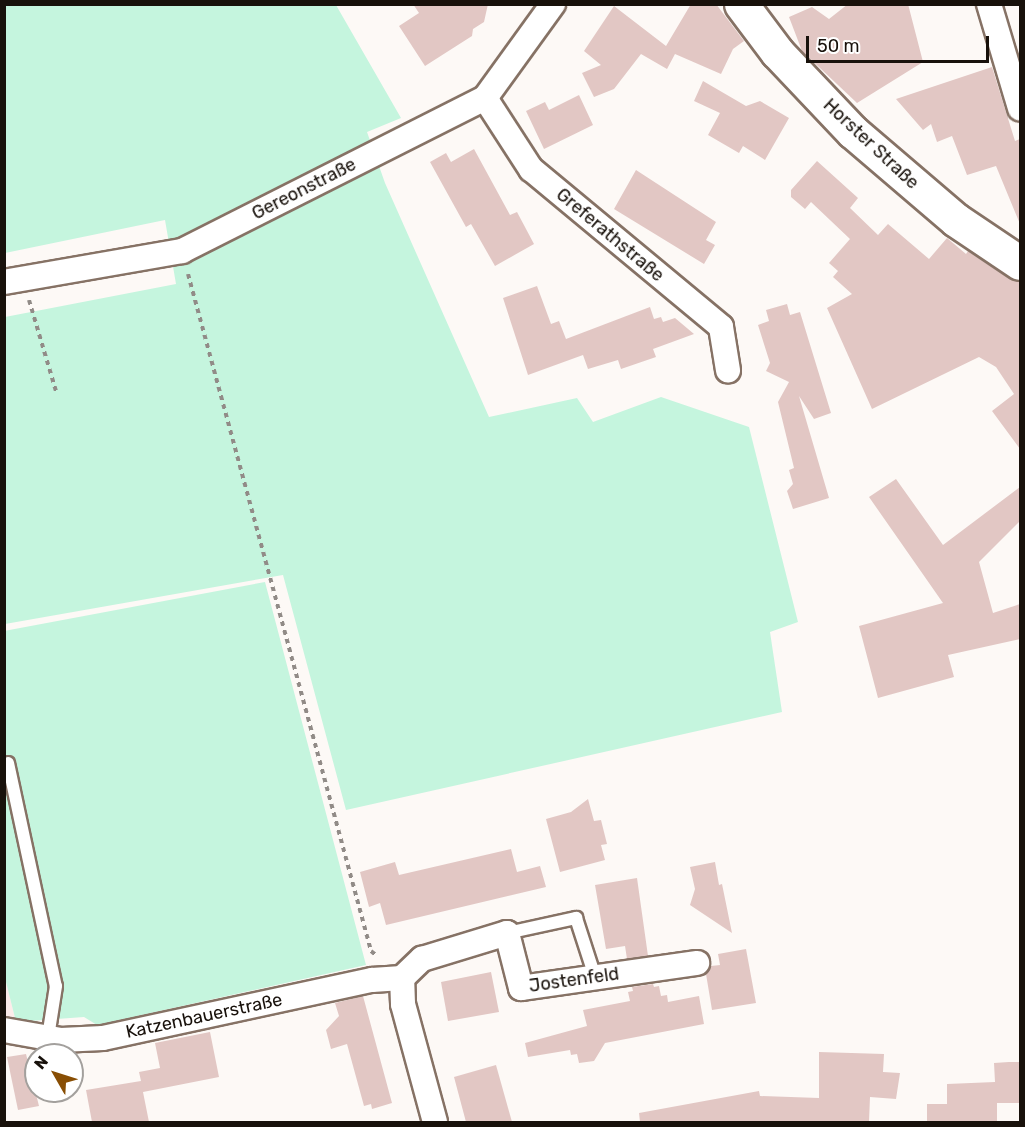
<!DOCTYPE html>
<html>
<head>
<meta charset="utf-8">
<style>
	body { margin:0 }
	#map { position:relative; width:1025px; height:1127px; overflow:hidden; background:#fdf9f6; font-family:Rubik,sans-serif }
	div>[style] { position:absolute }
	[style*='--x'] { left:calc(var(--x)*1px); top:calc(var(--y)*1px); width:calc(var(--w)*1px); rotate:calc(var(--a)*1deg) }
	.education>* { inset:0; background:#fcecea }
	.green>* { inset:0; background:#c5f5de }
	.building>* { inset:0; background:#e2c7c4 }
	.path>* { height:4px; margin-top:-2px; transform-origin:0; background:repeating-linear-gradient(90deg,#918b87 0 4.5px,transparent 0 9px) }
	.roads { filter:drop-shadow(2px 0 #867265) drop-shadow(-2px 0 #867265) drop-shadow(0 2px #867265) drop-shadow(0 -2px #867265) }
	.lane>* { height:12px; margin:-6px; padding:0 6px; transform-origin:6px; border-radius:6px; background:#fff }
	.street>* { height:24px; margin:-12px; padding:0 12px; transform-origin:12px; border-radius:12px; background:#fff }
	.secondary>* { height:33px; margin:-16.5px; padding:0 16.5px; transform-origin:16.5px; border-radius:16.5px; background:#fff }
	span { translate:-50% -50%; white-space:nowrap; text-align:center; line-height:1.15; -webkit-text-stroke:4.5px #fff; paint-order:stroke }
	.street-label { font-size:18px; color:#18110b }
	.frame { position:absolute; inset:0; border:6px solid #18110b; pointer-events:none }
	.north { position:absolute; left:24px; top:1043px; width:60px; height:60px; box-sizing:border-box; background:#fff; border:2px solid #a3a09d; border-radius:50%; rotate:309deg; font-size:16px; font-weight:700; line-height:24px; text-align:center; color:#18110b }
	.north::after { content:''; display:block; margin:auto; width:21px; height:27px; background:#884e04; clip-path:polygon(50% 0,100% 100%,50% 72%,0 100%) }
	.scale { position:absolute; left:806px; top:36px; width:183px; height:27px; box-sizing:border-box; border:3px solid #18110b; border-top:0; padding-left:8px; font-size:18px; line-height:21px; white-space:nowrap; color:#18110b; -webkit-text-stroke:4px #fff; paint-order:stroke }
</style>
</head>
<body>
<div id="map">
	<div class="education">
		<i style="clip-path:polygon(4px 974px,16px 1022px,5px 1025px)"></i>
	</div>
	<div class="green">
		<i style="clip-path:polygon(5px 4px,336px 5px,401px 118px,367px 132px,385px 183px,489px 417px,577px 398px,593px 422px,661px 397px,749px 427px,798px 622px,770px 632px,782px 712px,346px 810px,283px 575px,5px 624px,5px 317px,176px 284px,165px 220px,5px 253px)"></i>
		<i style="clip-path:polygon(265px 582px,366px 965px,97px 1025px,84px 1017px,16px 1022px,4px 974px,4px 631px)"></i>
	</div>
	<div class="building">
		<i style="clip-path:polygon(413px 4px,488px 4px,484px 22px,473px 29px,472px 36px,425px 66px,399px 26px,419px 13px)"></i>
		<i style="clip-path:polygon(691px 4px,716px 4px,744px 41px,733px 49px,721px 74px,675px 54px,667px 69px,641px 54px,614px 89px,594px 97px,582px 73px,601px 65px,584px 51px,614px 6px,666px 46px)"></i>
		<i style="clip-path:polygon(848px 4px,908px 4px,923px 62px,857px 103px,802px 51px,789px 17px,812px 7px,829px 19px)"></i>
		<i style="clip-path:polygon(992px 67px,1015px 141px,1020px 139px,1020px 224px,996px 166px,967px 175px,952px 136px,937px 142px,931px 124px,923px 130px,896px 99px)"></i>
		<i style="clip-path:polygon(703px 81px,746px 106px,760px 101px,789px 118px,765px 160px,743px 146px,739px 153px,708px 135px,720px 113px,694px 101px)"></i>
		<i style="clip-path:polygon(579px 95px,593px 125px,544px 149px,526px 111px,545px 102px,549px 110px)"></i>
		<i style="clip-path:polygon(474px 149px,510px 215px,517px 212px,534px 244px,495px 266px,471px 224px,466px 227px,430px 162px,446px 153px,451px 162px)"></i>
		<i style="clip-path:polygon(817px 161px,858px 198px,850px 208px,878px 235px,888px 224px,929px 259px,947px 238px,966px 254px,968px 251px,1010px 279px,1020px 281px,1020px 449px,992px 411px,1014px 394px,996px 367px,979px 357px,872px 409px,827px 308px,852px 294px,833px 277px,838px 271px,829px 263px,850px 239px,811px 202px,805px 209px,791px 197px,791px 190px)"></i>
		<i style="clip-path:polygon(636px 170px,716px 222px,706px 240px,715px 245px,704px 264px,614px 209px)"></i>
		<i style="clip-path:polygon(537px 286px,551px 324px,559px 321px,566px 339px,650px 307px,654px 319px,661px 317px,663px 322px,675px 318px,694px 334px,653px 349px,656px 357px,621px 369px,618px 360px,588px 369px,583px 355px,528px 375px,503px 298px)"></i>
		<i style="clip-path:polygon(787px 304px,790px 315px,800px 312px,831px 413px,814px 419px,799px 396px,829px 498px,793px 509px,787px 491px,793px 484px,789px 470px,794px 468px,778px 402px,789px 382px,766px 371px,770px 363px,758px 325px,769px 321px,766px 310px)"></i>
		<i style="clip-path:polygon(896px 479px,943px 545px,1020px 487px,1020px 521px,979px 562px,993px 613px,1020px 604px,1020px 639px,948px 655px,954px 677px,878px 698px,859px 626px,943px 603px,869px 497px)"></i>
		<i style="clip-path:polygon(588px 799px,594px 821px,601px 820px,607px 844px,601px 845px,605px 860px,560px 872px,546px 819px,571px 812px)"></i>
		<i style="clip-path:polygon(511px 849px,517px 872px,540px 866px,546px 887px,386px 925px,380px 903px,369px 907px,360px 872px,395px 862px,399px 875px)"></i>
		<i style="clip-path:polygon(715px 862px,719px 885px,722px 884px,732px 933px,690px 905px,695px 889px,690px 867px)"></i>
		<i style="clip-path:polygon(637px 878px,648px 956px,627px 959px,625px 946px,606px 949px,595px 885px)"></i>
		<i style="clip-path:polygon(746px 949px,756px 1003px,712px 1010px,706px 974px,711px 966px,720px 965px,718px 954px)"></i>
		<i style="clip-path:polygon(491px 972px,499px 1012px,448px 1021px,441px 982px)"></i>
		<i style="clip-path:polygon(653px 984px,654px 987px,659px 986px,661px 996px,667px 995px,668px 1002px,699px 996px,704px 1024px,605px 1043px,594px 1061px,579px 1063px,577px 1054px,571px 1055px,570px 1050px,528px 1057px,525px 1043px,587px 1026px,583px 1010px,630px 1001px,628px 992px,633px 991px,632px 987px)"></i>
		<i style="clip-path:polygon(363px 996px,392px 1103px,372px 1109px,371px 1104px,364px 1106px,347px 1044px,331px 1049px,326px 1030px,339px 1016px,335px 1003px)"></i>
		<i style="clip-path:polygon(210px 1032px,219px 1077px,143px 1092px,149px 1122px,92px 1122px,86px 1090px,141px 1081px,139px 1072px,160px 1068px,155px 1043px)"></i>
		<i style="clip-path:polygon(819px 1052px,884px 1054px,883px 1072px,900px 1073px,896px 1099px,870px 1097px,869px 1122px,640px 1122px,639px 1113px,759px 1091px,760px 1096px,819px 1098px)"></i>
		<i style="clip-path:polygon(26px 1054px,39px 1106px,18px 1110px,7px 1057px)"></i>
		<i style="clip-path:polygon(1009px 1062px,1020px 1062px,1020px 1103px,997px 1103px,997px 1122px,927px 1122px,927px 1104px,947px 1104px,947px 1084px,995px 1082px,994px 1063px)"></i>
		<i style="clip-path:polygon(496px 1065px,512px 1122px,466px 1122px,454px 1077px)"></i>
	</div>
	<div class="path">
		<i style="--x:188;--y:274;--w:701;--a:74.87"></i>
		<i style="--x:371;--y:951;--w:8;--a:40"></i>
		<i style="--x:29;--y:300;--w:95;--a:73.5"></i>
	</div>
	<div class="roads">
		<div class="lane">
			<i style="--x:8;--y:763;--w:228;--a:77.9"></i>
			<i style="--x:56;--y:986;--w:52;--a:98.9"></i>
			<i style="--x:507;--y:933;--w:71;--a:-12.3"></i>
			<i style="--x:576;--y:918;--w:62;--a:72.1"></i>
		</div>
		<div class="street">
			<i style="--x:989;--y:4;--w:109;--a:73.4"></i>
			<i style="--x:485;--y:98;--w:85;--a:57.1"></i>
			<i style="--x:531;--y:169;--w:247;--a:39.7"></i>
			<i style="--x:721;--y:327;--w:44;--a:80.8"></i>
			<i style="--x:4;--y:282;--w:181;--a:-9.9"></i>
			<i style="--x:182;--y:251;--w:339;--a:-26.8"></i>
			<i style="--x:485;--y:98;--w:116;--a:-54.1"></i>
			<i style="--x:4;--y:1030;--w:58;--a:10"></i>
			<i style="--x:61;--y:1040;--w:42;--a:-2.7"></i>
			<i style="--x:103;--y:1038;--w:275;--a:-12.2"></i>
			<i style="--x:372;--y:980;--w:30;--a:-4"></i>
			<i style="--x:435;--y:1122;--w:122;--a:-105.2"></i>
			<i style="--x:403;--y:1004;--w:26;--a:-92"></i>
			<i style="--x:402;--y:978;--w:28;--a:-44"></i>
			<i style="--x:422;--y:959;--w:89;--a:-17"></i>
			<i style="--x:507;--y:933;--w:57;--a:75.7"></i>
			<i style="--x:521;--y:988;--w:178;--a:-8.1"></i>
		</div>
		<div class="secondary">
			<i style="--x:741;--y:4;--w:60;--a:53.1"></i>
			<i style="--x:777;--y:52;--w:110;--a:46.5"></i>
			<i style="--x:853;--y:132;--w:135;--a:40.5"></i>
			<i style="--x:956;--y:220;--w:77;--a:33.9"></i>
		</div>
	</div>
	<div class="street-label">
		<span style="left:871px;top:144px;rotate:43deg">Horster Straße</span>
		<span style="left:304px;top:189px;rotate:-27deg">Gereonstraße</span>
		<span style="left:610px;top:235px;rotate:40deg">Greferathstraße</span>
		<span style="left:574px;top:980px;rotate:-8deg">Jostenfeld</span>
		<span style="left:204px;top:1016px;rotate:-12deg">Katzenbauerstraße</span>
	</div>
	<div class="frame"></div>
	<div class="north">N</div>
	<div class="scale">50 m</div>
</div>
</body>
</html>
